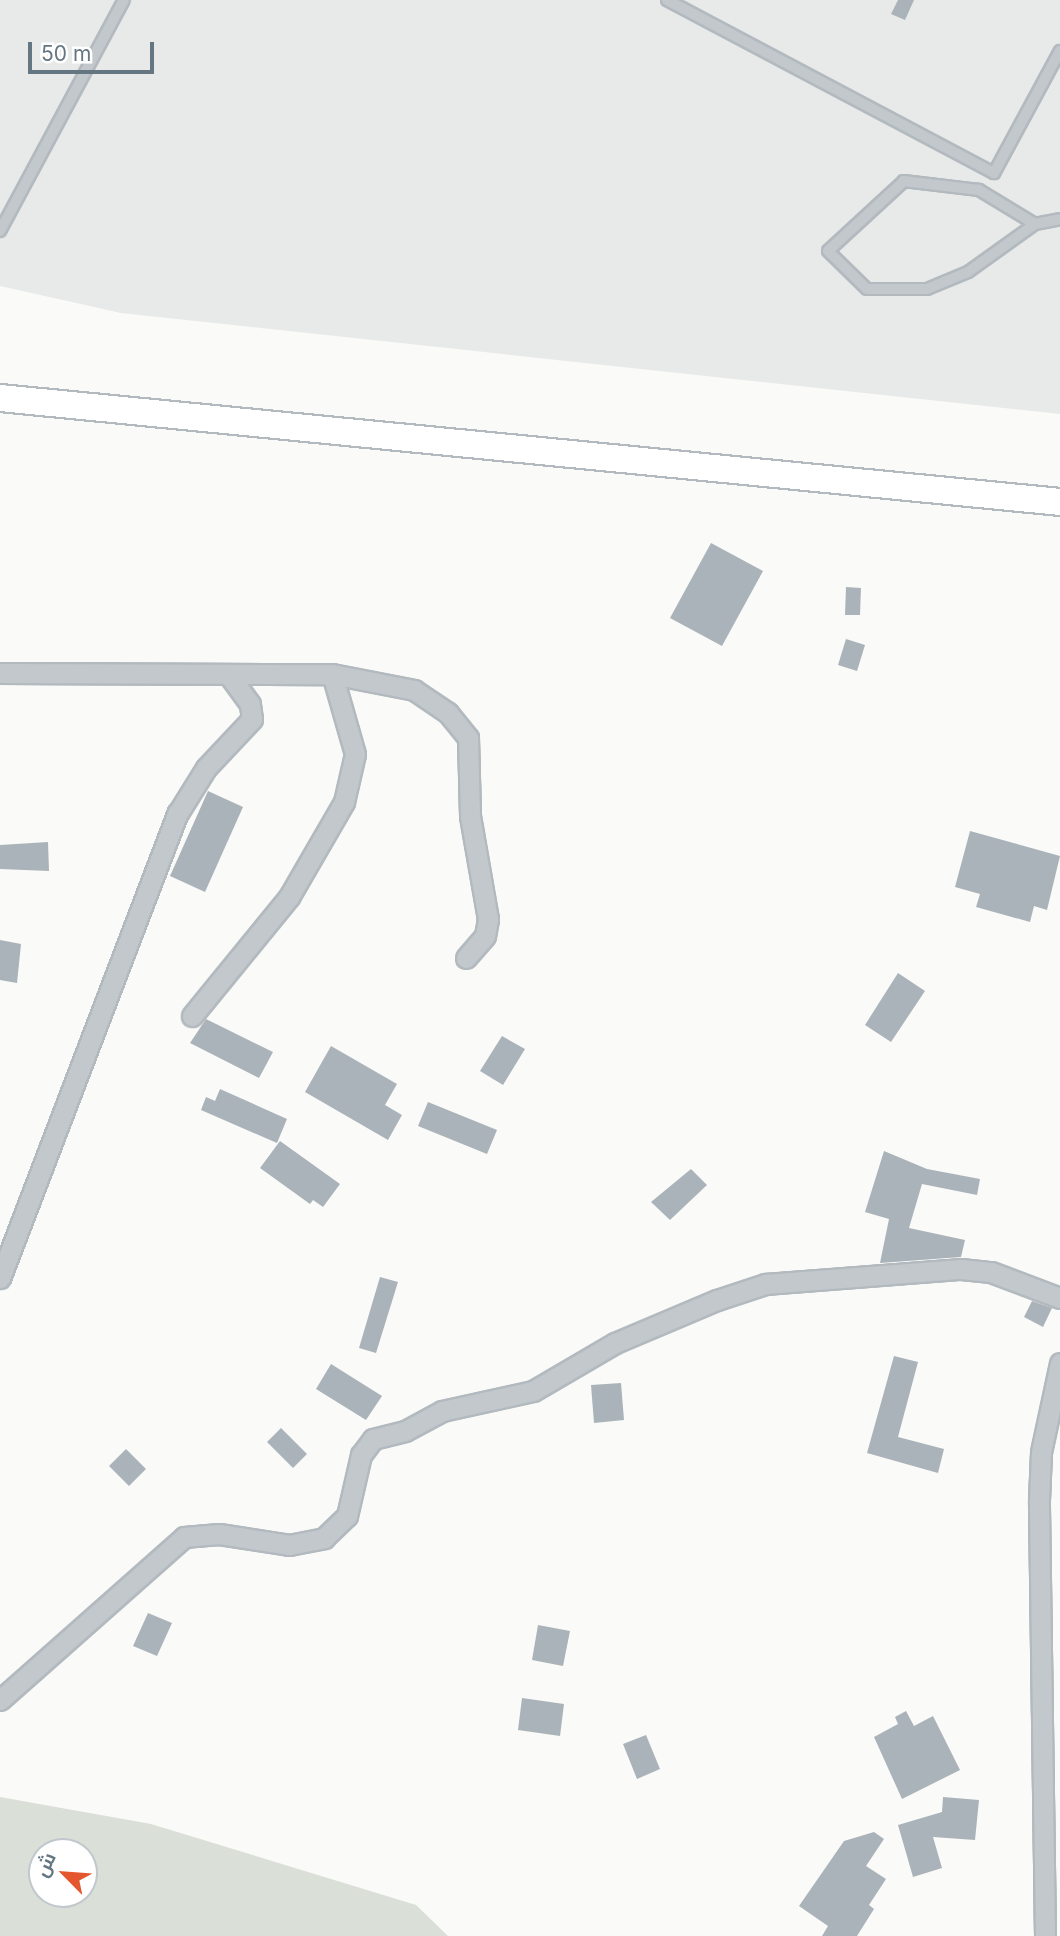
<!DOCTYPE html>
<html>
<head>
<meta charset="utf-8">
<style>
	body { margin:0 }
	#map { position:relative; width:1060px; height:1936px; overflow:hidden; background:#fafaf8; font-family:Inter,Cairo,sans-serif }
	div>[style] { position:absolute }
	[style*='--x'] { left:calc(var(--x)*1px); top:calc(var(--y)*1px); width:calc(var(--w)*1px); rotate:calc(var(--a)*1deg) }
	.built>* { inset:0; background:#e8e9e9 }
	.green>* { inset:0; background:#dadfd7 }
	.building>* { inset:0; background:#aab3b9 }
	.roads { filter:drop-shadow(2px 0 #b3babf) drop-shadow(-2px 0 #b3babf) drop-shadow(0 2px #b3babf) drop-shadow(0 -2px #b3babf) }
	.service>* { height:10px; margin:-5px; padding:0 5px; transform-origin:5px; border-radius:5px; background:#c3c8cc }
	.minor>* { height:19px; margin:-9.5px; padding:0 9.5px; transform-origin:9.5px; border-radius:9.5px; background:#c3c8cc }
	.secondary>* { height:26px; margin:-13px; padding:0 13px; transform-origin:13px; border-radius:13px; background:#fff }
	span { translate:-50% -50%; white-space:nowrap; text-align:center; line-height:1.15; -webkit-text-stroke:7px #fff; paint-order:stroke }
	.north { position:absolute; left:28px; top:1838px; width:70px; height:70px; box-sizing:border-box; background:#fff; border:2px solid #c1c8cd; border-radius:50%; rotate:295deg; font-size:19px; font-weight:700; line-height:28px; text-align:center; color:#657683 }
	.north::after { content:''; display:block; margin:auto; width:24px; height:32px; background:#e4572e; clip-path:polygon(50% 0,100% 100%,50% 72%,0 100%) }
	.scale { position:absolute; left:28px; top:42px; width:126px; height:32px; box-sizing:border-box; border:4px solid #657683; border-top:0; padding-left:9px; font-size:21px; line-height:24px; white-space:nowrap; color:#657683; -webkit-text-stroke:5px #fff; paint-order:stroke }
</style>
</head>
<body>
<div id="map">
	<div class="built">
		<i style="clip-path:polygon(0 0,1060px 0,1060px 414px,121px 313px,0 286px)"></i>
	</div>
	<div class="green">
		<i style="clip-path:polygon(evenodd,0 1797px,151px 1824px,416px 1905px,448px 1936px,0 1936px,0 1797px,42px 1852px,84px 1852px,84px 1894px,42px 1894px,42px 1852px)"></i>
	</div>
	<div class="building">
		<i style="clip-path:polygon(898px 0,914px 0,905px 20px,891px 14px)"></i>
		<i style="clip-path:polygon(711px 543px,763px 571px,722px 646px,670px 618px)"></i>
		<i style="clip-path:polygon(846px 587px,861px 588px,860px 615px,845px 615px)"></i>
		<i style="clip-path:polygon(846px 639px,865px 645px,857px 671px,838px 665px)"></i>
		<i style="clip-path:polygon(208px 791px,243px 807px,205px 892px,170px 876px)"></i>
		<i style="clip-path:polygon(970px 831px,1060px 856px,1047px 910px,1034px 906px,1030px 922px,976px 907px,980px 894px,955px 887px)"></i>
		<i style="clip-path:polygon(48px 842px,49px 871px,0 869px,0 845px)"></i>
		<i style="clip-path:polygon(0 940px,21px 944px,17px 983px,0 980px)"></i>
		<i style="clip-path:polygon(898px 973px,925px 991px,891px 1042px,865px 1025px)"></i>
		<i style="clip-path:polygon(206px 1019px,273px 1052px,259px 1078px,190px 1043px)"></i>
		<i style="clip-path:polygon(502px 1036px,525px 1049px,503px 1085px,480px 1071px)"></i>
		<i style="clip-path:polygon(331px 1046px,397px 1084px,385px 1105px,402px 1115px,388px 1140px,305px 1092px)"></i>
		<i style="clip-path:polygon(220px 1089px,287px 1119px,277px 1143px,201px 1110px,206px 1097px,215px 1101px)"></i>
		<i style="clip-path:polygon(428px 1102px,497px 1130px,487px 1154px,418px 1126px)"></i>
		<i style="clip-path:polygon(280px 1141px,340px 1184px,323px 1207px,313px 1200px,310px 1204px,260px 1168px)"></i>
		<i style="clip-path:polygon(884px 1151px,927px 1169px,980px 1179px,977px 1195px,922px 1184px,909px 1228px,965px 1240px,961px 1257px,880px 1263px,889px 1219px,865px 1212px)"></i>
		<i style="clip-path:polygon(691px 1169px,707px 1185px,670px 1220px,651px 1202px)"></i>
		<i style="clip-path:polygon(380px 1277px,398px 1282px,376px 1353px,359px 1348px)"></i>
		<i style="clip-path:polygon(1032px 1301px,1052px 1308px,1043px 1327px,1024px 1317px)"></i>
		<i style="clip-path:polygon(894px 1356px,918px 1362px,898px 1437px,944px 1449px,938px 1473px,867px 1453px)"></i>
		<i style="clip-path:polygon(331px 1364px,382px 1396px,366px 1420px,316px 1389px)"></i>
		<i style="clip-path:polygon(621px 1383px,624px 1420px,594px 1423px,591px 1385px)"></i>
		<i style="clip-path:polygon(281px 1428px,307px 1454px,293px 1468px,267px 1442px)"></i>
		<i style="clip-path:polygon(126px 1449px,146px 1469px,129px 1486px,109px 1466px)"></i>
		<i style="clip-path:polygon(148px 1613px,172px 1623px,157px 1656px,133px 1646px)"></i>
		<i style="clip-path:polygon(538px 1625px,570px 1631px,563px 1666px,532px 1660px)"></i>
		<i style="clip-path:polygon(522px 1698px,564px 1704px,560px 1736px,518px 1730px)"></i>
		<i style="clip-path:polygon(906px 1711px,914px 1726px,933px 1716px,960px 1770px,902px 1799px,874px 1737px,898px 1724px,895px 1717px)"></i>
		<i style="clip-path:polygon(646px 1735px,660px 1769px,637px 1779px,623px 1744px)"></i>
		<i style="clip-path:polygon(943px 1797px,979px 1800px,975px 1840px,933px 1837px,942px 1868px,913px 1877px,898px 1825px,942px 1812px)"></i>
		<i style="clip-path:polygon(874px 1832px,884px 1839px,866px 1866px,886px 1879px,869px 1905px,874px 1909px,857px 1936px,822px 1936px,828px 1926px,799px 1906px,844px 1841px)"></i>
	</div>
	<div class="roads">
		<div class="service">
			<i style="--x:667;--y:0;--w:370;--a:27.9"></i>
			<i style="--x:994;--y:173;--w:139;--a:-61.6"></i>
			<i style="--x:1035;--y:224;--w:66;--a:-148.7"></i>
			<i style="--x:979;--y:190;--w:76;--a:-173.2"></i>
			<i style="--x:904;--y:181;--w:103;--a:137.4"></i>
			<i style="--x:828;--y:251;--w:54;--a:44.3"></i>
			<i style="--x:867;--y:289;--w:60;--a:0"></i>
			<i style="--x:927;--y:289;--w:44;--a:-22.5"></i>
			<i style="--x:968;--y:272;--w:82;--a:-35.6"></i>
			<i style="--x:1035;--y:224;--w:25;--a:-11"></i>
			<i style="--x:0;--y:231;--w:262;--a:-61.8"></i>
		</div>
		<div class="minor">
			<i style="--x:0;--y:673;--w:332;--a:0.2"></i>
			<i style="--x:332;--y:674;--w:84;--a:11"></i>
			<i style="--x:414;--y:690;--w:41;--a:34.1"></i>
			<i style="--x:448;--y:713;--w:32;--a:51"></i>
			<i style="--x:468;--y:738;--w:78;--a:88.5"></i>
			<i style="--x:470;--y:816;--w:105;--a:80.1"></i>
			<i style="--x:488;--y:919;--w:17;--a:100"></i>
			<i style="--x:485;--y:936;--w:29;--a:131"></i>
			<i style="--x:192;--y:1016;--w:154;--a:-50.8"></i>
			<i style="--x:289;--y:897;--w:110;--a:-59.9"></i>
			<i style="--x:344;--y:802;--w:49;--a:-77.1"></i>
			<i style="--x:355;--y:754;--w:83;--a:-106"></i>
			<i style="--x:0;--y:1278;--w:498;--a:-69.1"></i>
			<i style="--x:178;--y:813;--w:53;--a:-58.1"></i>
			<i style="--x:206;--y:768;--w:67;--a:-46.8"></i>
			<i style="--x:252;--y:719;--w:15;--a:-98"></i>
			<i style="--x:250;--y:704;--w:36;--a:-126"></i>
			<i style="--x:0;--y:1700;--w:246;--a:-41.5"></i>
			<i style="--x:184;--y:1537;--w:35;--a:-5"></i>
			<i style="--x:219;--y:1534;--w:71;--a:8.9"></i>
			<i style="--x:289;--y:1545;--w:36;--a:-11"></i>
			<i style="--x:324;--y:1538;--w:32;--a:-44"></i>
			<i style="--x:347;--y:1516;--w:63;--a:-77.1"></i>
			<i style="--x:361;--y:1455;--w:20;--a:-53"></i>
			<i style="--x:373;--y:1439;--w:33;--a:-14"></i>
			<i style="--x:405;--y:1431;--w:42;--a:-28.4"></i>
			<i style="--x:442;--y:1411;--w:93;--a:-12.4"></i>
			<i style="--x:533;--y:1391;--w:95;--a:-30.3"></i>
			<i style="--x:615;--y:1343;--w:111;--a:-22.9"></i>
			<i style="--x:717;--y:1300;--w:51;--a:-18.4"></i>
			<i style="--x:765;--y:1284;--w:197;--a:-4.4"></i>
			<i style="--x:961;--y:1269;--w:30;--a:6"></i>
			<i style="--x:991;--y:1272;--w:74;--a:20.6"></i>
			<i style="--x:1045;--y:1936;--w:436;--a:-90.8"></i>
			<i style="--x:1039;--y:1500;--w:48;--a:-87.6"></i>
			<i style="--x:1041;--y:1452;--w:91;--a:-77.9"></i>
		</div>
		<div class="secondary">
			<i style="--x:0;--y:398;--w:1065;--a:5.6"></i>
		</div>
	</div>
	<div class="north">ش</div>
	<div class="scale">50 m</div>
</div>
</body>
</html>
